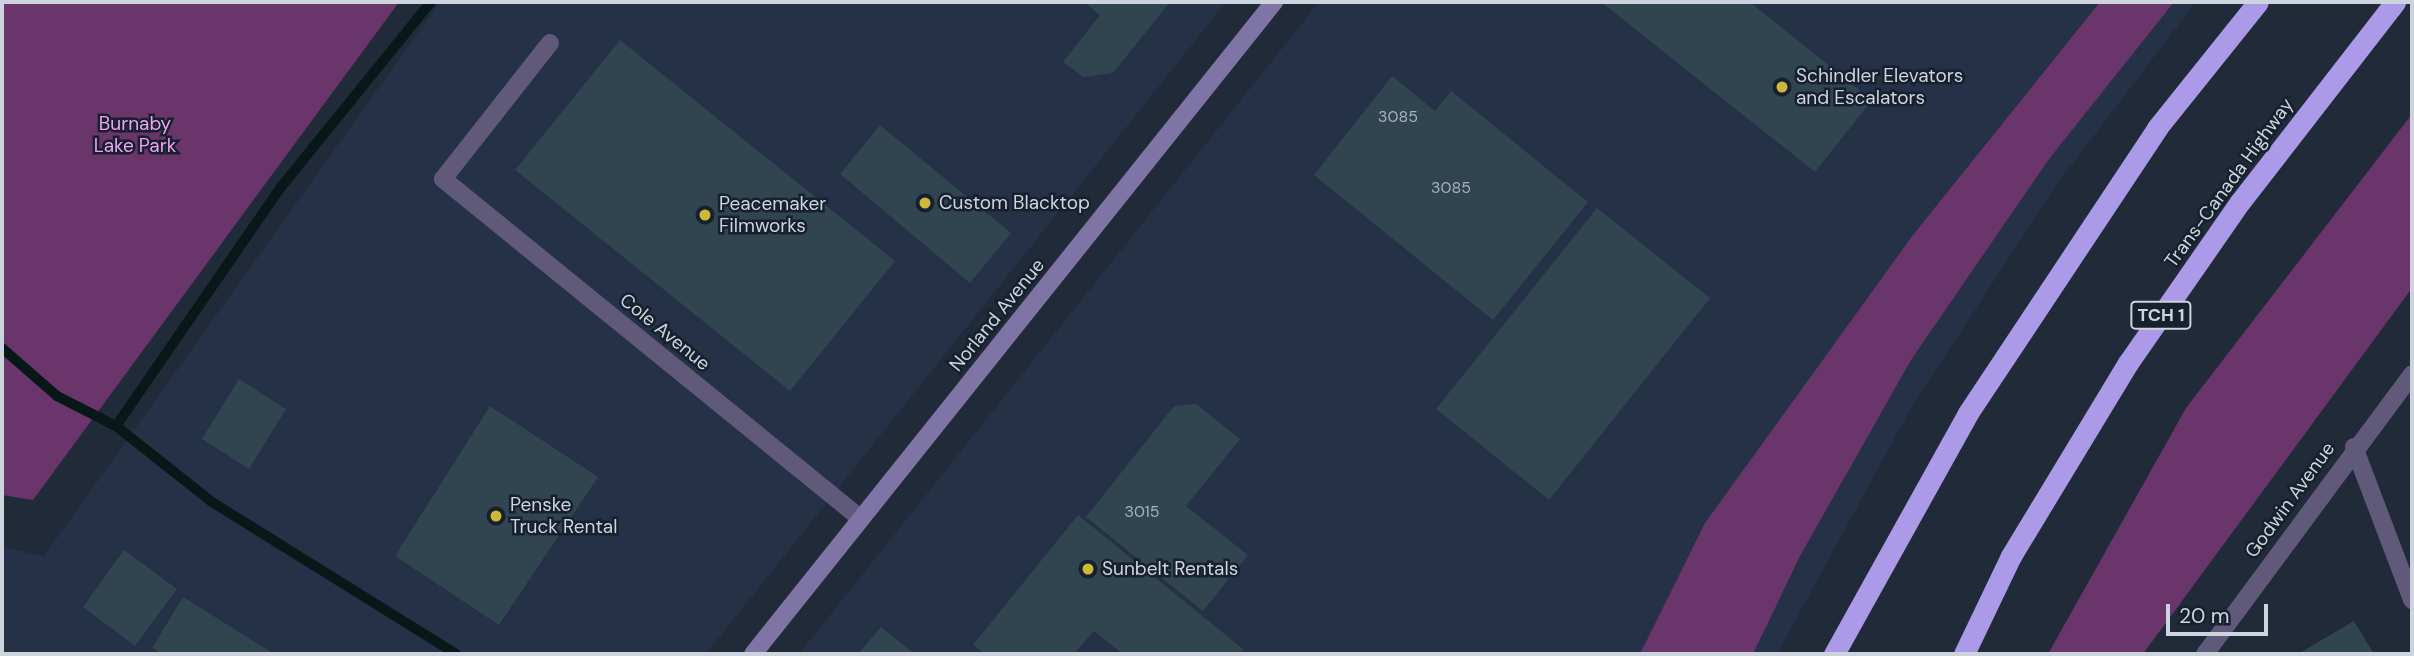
<!DOCTYPE html>
<html>
<head>
<meta charset="utf-8">
<style>
	body { margin:0 }
	#map { position:relative; width:2414px; height:656px; overflow:hidden; background:#212a39; font-family:"DM Sans",sans-serif }
	div>[style] { position:absolute }
	[style*='--x'] { left:calc(var(--x)*1px); top:calc(var(--y)*1px); width:calc(var(--w)*1px); rotate:calc(var(--a)*1deg) }
	.built>* { inset:0; background:#253146 }
	.green>* { inset:0; background:#69356b }
	.stream>* { height:10px; margin:-5px; padding:0 5px; transform-origin:5px; border-radius:5px; background:#081818 }
	.building>* { inset:0; background:#30454f }
	.lane>* { height:18px; margin:-9px; padding:0 9px; transform-origin:9px; border-radius:9px; background:#605979 }
	.street>* { height:18px; margin:-9px; padding:0 9px; transform-origin:9px; border-radius:9px; background:#605979 }
	.secondary>* { height:18px; margin:-9px; padding:0 9px; transform-origin:9px; border-radius:9px; background:#7e74a5 }
	.highway>* { height:21px; margin:-10.5px; padding:0 10.5px; transform-origin:10.5px; border-radius:10.5px; background:#ab9ae7 }
	.dots>* { width:19px; height:19px; translate:-50% -50%; box-sizing:border-box; border:4px solid #17202e; border-radius:50% }
	span { translate:-50% -50%; white-space:nowrap; text-align:center; line-height:1.15; -webkit-text-stroke:5px #17202e; paint-order:stroke }
	.number-label { font-size:16px; color:#a6b0ba }
	.number-label span { -webkit-text-stroke-width:0 }
	.shield-label span { padding:2px 5px; background:#17202e; border:2px solid; border-radius:5px; -webkit-text-stroke-width:0 }
	.shield-label { font-size:18px; color:#ced4de; font-weight:700 }
	.poi-label { font-size:19px; color:#ced4de }
	.left { translate:0 -50%; text-align:left }
	.park-label { font-size:19px; color:#f1a0f3 }
	.street-label { font-size:19px; color:#ced4de }
	.frame { position:absolute; inset:0; border:4px solid #ced4de; pointer-events:none }
	.scale { position:absolute; left:2166px; top:604px; width:102px; height:32px; box-sizing:border-box; border:4px solid #ced4de; border-top:0; padding-left:9px; font-size:21px; line-height:24px; white-space:nowrap; color:#ced4de; -webkit-text-stroke:5px #17202e; paint-order:stroke }
</style>
</head>
<body>
<div id="map">
	<div class="built">
		<i style="clip-path:polygon(440px 2px,1226px 2px,706px 654px,2px 654px,2px 547px,44px 556px)"></i>
		<i style="clip-path:polygon(1319px 2px,2196px 2px,2057px 184px,1911px 408px,1777px 654px,799px 654px)"></i>
	</div>
	<div class="green">
		<i style="clip-path:polygon(2px 2px,399px 2px,33px 500px,2px 495px)"></i>
		<i style="clip-path:polygon(2100px 2px,2174px 2px,2049px 159px,1911px 360px,1800px 556px,1753px 654px,1640px 654px,1705px 523px,1913px 235px)"></i>
		<i style="clip-path:polygon(2412px 114px,2412px 288px,2143px 654px,2048px 654px,2186px 408px)"></i>
	</div>
	<div class="stream">
		<i style="--x:2;--y:348;--w:73;--a:41.1"></i>
		<i style="--x:57;--y:396;--w:66;--a:27"></i>
		<i style="--x:116;--y:426;--w:122;--a:38.4"></i>
		<i style="--x:212;--y:502;--w:287;--a:31.9"></i>
		<i style="--x:116;--y:426;--w:290;--a:-55.4"></i>
		<i style="--x:281;--y:187;--w:238;--a:-51"></i>
	</div>
	<div class="building">
		<i style="clip-path:polygon(1084px 2px,1170px 2px,1113px 73px,1083px 77px,1063px 62px,1100px 15px)"></i>
		<i style="clip-path:polygon(1601px 2px,1750px 2px,1872px 100px,1815px 172px)"></i>
		<i style="clip-path:polygon(620px 40px,895px 261px,790px 391px,515px 170px)"></i>
		<i style="clip-path:polygon(1392px 76px,1435px 111px,1451px 91px,1588px 202px,1493px 320px,1314px 175px)"></i>
		<i style="clip-path:polygon(880px 125px,1011px 233px,970px 283px,840px 174px)"></i>
		<i style="clip-path:polygon(1597px 208px,1710px 298px,1549px 500px,1436px 409px)"></i>
		<i style="clip-path:polygon(239px 379px,286px 409px,249px 469px,202px 439px)"></i>
		<i style="clip-path:polygon(1196px 404px,1240px 439px,1186px 506px,1248px 555px,1203px 611px,1086px 517px,1174px 406px)"></i>
		<i style="clip-path:polygon(490px 406px,598px 477px,499px 625px,395px 556px)"></i>
		<i style="clip-path:polygon(1078px 515px,1243px 649px,1239px 654px,1123px 654px,1094px 631px,1074px 654px,985px 654px,973px 645px)"></i>
		<i style="clip-path:polygon(124px 550px,177px 589px,135px 646px,83px 607px)"></i>
		<i style="clip-path:polygon(183px 597px,274px 654px,162px 654px,152px 648px)"></i>
		<i style="clip-path:polygon(2354px 621px,2374px 654px,2298px 654px)"></i>
		<i style="clip-path:polygon(881px 627px,915px 654px,858px 654px)"></i>
	</div>
	<div class="lane">
		<i style="--x:550;--y:43;--w:173;--a:128.2"></i>
		<i style="--x:443;--y:179;--w:537;--a:39.11"></i>
		<i style="--x:2354;--y:447;--w:164;--a:69.2"></i>
	</div>
	<div class="street">
		<i style="--x:2205;--y:654;--w:348;--a:-53.5"></i>
	</div>
	<div class="secondary">
		<i style="--x:753;--y:654;--w:835;--a:-51.37"></i>
	</div>
	<div class="highway">
		<i style="--x:1834;--y:654;--w:276;--a:-60.9"></i>
		<i style="--x:1968;--y:413;--w:342;--a:-56.4"></i>
		<i style="--x:2157;--y:128;--w:161;--a:-51.3"></i>
		<i style="--x:1964;--y:654;--w:109;--a:-64.4"></i>
		<i style="--x:2011;--y:556;--w:226;--a:-58.8"></i>
		<i style="--x:2128;--y:363;--w:196;--a:-55.2"></i>
		<i style="--x:2240;--y:202;--w:253;--a:-52.2"></i>
	</div>
	<div class="dots">
		<i style="left:1782px;top:87px;background:#ceb837"></i>
		<i style="left:925px;top:203px;background:#ceb837"></i>
		<i style="left:705px;top:215px;background:#ceb837"></i>
		<i style="left:496px;top:516px;background:#ceb837"></i>
		<i style="left:1088px;top:569px;background:#ceb837"></i>
	</div>
	<div class="number-label">
		<span style="left:1398px;top:117px">3085</span>
		<span style="left:1451px;top:188px">3085</span>
		<span style="left:1142px;top:512px">3015</span>
	</div>
	<div class="shield-label">
		<span style="left:2161px;top:315px">TCH 1</span>
	</div>
	<div class="poi-label">
		<span class="left" style="left:1796px;top:87px">Schindler Elevators<br>and Escalators</span>
		<span class="left" style="left:939px;top:203px">Custom Blacktop</span>
		<span class="left" style="left:719px;top:215px">Peacemaker<br>Filmworks</span>
		<span class="left" style="left:510px;top:516px">Penske<br>Truck Rental</span>
		<span class="left" style="left:1102px;top:569px">Sunbelt Rentals</span>
	</div>
	<div class="park-label">
		<span style="left:135px;top:135px">Burnaby<br>Lake Park</span>
	</div>
	<div class="street-label">
		<span style="left:2229px;top:183px;rotate:-54deg">Trans-Canada Highway</span>
		<span style="left:997px;top:315px;rotate:-51deg">Norland Avenue</span>
		<span style="left:665px;top:332px;rotate:39deg">Cole Avenue</span>
		<span style="left:2290px;top:500px;rotate:-54deg">Godwin Avenue</span>
	</div>
	<div class="frame"></div>
	<div class="scale">20 m</div>
</div>
</body>
</html>
